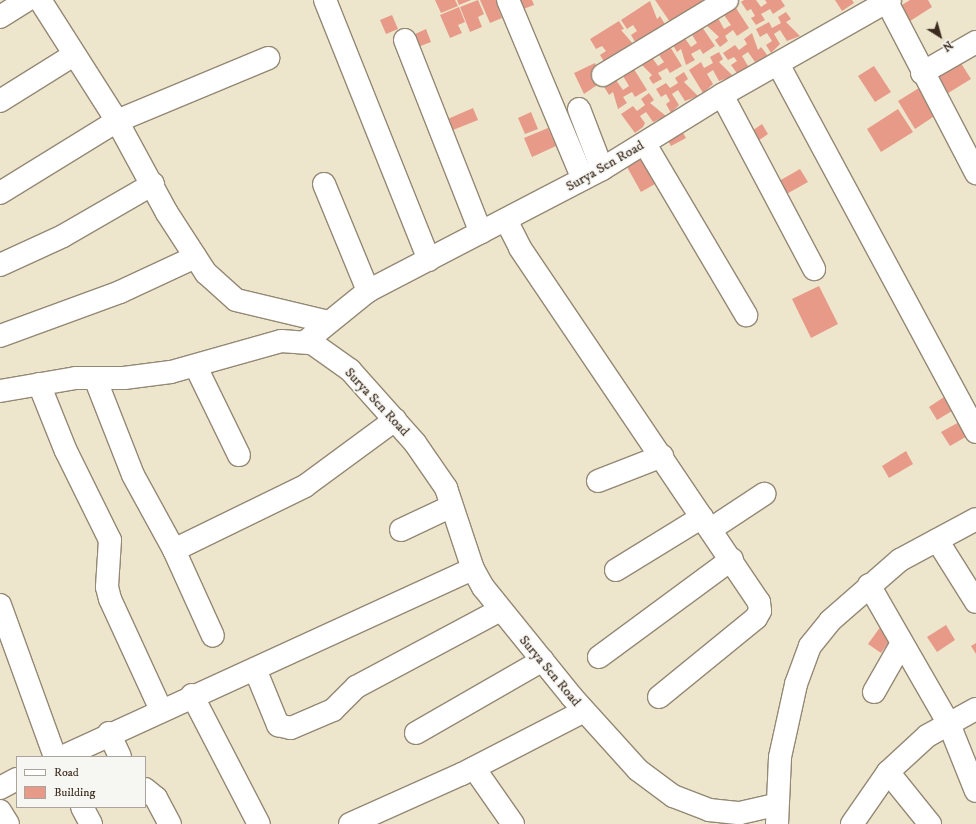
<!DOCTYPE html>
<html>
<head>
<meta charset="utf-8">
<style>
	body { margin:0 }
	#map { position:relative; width:976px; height:824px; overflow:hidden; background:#eee6cc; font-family:"IM FELL DW Pica",serif }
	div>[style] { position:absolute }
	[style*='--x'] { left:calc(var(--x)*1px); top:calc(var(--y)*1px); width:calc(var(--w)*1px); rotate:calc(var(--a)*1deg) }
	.building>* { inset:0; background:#e79a88 }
	.roads { filter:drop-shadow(1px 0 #948875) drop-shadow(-1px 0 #948875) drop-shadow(0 1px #948875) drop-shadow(0 -1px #948875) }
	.minor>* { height:22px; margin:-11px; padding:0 11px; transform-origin:11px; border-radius:11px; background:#fff }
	span { translate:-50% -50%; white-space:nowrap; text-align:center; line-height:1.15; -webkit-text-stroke:3.5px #f6f6f2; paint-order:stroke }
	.street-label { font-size:14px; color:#3b2a1e }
	.legend { position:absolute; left:16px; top:756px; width:130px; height:52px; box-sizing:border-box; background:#f6f6f2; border:1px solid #aba49d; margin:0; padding:5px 7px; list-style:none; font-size:12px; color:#3b2a1e }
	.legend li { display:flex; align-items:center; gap:8px; height:20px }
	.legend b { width:20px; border:1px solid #aba49d }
	.north { position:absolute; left:920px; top:16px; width:40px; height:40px; -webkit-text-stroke:3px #f6f6f2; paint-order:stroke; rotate:143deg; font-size:11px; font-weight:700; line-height:16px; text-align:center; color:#3b2a1e }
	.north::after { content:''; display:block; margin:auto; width:14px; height:18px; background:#3b2a1e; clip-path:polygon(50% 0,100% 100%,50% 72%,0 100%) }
</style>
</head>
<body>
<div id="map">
	<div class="building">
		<i style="clip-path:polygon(435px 0,455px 0,458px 6px,441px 13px)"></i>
		<i style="clip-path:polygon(457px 0,471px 0,459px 5px)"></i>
		<i style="clip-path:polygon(478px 0,484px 14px,478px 17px,482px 27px,470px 32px,460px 7px)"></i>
		<i style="clip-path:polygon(480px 0,500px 0,503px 6px,498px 8px,502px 18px,490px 23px)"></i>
		<i style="clip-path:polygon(513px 0,532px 0,534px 5px,518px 11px)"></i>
		<i style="clip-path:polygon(655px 0,702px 0,704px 3px,672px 25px)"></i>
		<i style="clip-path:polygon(744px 0,756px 0,761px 7px,767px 3px,765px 0,781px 0,785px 6px,773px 14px,770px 9px,761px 14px,765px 20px,756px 25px,751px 18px,755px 16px,751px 9px,747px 11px,741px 2px)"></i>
		<i style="clip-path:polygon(835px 0,852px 0,854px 3px,842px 11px)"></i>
		<i style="clip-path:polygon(910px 0,928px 0,932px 7px,907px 23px,897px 8px)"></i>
		<i style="clip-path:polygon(650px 1px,657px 19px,660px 16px,666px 26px,637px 45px,631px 35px,637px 31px,633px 25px,627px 29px,621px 20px)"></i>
		<i style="clip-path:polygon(734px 5px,749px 28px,737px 36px,733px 30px,725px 36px,728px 41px,720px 47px,715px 40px,719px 37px,705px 24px,718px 18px,724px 29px,731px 25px,724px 15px)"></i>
		<i style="clip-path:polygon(459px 7px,465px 22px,458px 25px,462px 33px,450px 38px,440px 15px)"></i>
		<i style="clip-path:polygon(786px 12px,791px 19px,786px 22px,800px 36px,787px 41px,780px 30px,774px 34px,780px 44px,771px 53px,766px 45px,772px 41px,767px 33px,760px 37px,756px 29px,769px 22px,772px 28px,781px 23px,778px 17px)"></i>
		<i style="clip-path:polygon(392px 15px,398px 29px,386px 34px,380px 20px)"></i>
		<i style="clip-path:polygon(619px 21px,624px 29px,621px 30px,634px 45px,605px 63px,600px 55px,606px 51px,602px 46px,596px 49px,590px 39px)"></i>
		<i style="clip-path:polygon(700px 24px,715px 46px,703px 54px,700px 49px,691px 54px,695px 60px,686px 65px,681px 49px,677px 52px,671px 42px,684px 37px,691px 47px,697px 43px,691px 33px)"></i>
		<i style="clip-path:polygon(426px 29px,431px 42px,418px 47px,413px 35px)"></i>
		<i style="clip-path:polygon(752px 33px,758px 50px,761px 47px,768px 56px,755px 62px,748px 52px,742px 56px,748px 66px,739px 76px,731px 65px,737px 61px,734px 57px,728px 60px,723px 53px,735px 45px,739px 50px,747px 44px,744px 39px)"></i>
		<i style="clip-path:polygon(667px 42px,682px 66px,670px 73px,667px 68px,658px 73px,662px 79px,653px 84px,649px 78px,652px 75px,638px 61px,651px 56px,658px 66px,664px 62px,657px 52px)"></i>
		<i style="clip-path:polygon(719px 52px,723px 59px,719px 62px,733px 76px,719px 81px,713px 70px,707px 74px,713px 84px,703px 93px,689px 70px,701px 62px,704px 68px,713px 63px,710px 57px)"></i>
		<i style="clip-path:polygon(959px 60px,971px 79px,945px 95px,933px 76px)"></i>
		<i style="clip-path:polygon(595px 63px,603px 81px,584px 94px,574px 73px)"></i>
		<i style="clip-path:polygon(632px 66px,647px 90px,635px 97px,632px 92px,623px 97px,627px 103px,618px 109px,613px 92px,609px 95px,603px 85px,616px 80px,623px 90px,629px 86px,623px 76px)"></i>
		<i style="clip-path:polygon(874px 66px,891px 92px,875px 102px,858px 76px)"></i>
		<i style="clip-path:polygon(684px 72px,688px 79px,684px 82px,698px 96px,685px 101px,678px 90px,672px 94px,679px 105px,671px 113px,666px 104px,670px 101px,666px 94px,661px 97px,656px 89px,666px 83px,670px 88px,678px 83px,675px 78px)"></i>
		<i style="clip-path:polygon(919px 88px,936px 115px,915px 129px,898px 101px)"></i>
		<i style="clip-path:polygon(649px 93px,654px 100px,650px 103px,666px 116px,653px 122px,646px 112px,640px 116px,645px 123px,643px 127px,635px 133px,621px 114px,633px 106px,637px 111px,645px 105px,641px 99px)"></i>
		<i style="clip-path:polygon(473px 108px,478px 120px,448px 132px,443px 121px)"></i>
		<i style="clip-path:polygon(898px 109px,913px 132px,881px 152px,867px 129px)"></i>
		<i style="clip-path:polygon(531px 112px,538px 129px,525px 134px,518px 118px)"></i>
		<i style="clip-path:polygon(762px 124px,768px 134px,755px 143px,749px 133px)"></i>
		<i style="clip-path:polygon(548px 128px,556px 146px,532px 157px,524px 138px)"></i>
		<i style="clip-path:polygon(680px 128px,686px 138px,671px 146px,665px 136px)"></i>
		<i style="clip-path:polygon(648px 155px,662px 180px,641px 192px,627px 167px)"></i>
		<i style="clip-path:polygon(800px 169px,808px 182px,783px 196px,779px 181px)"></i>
		<i style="clip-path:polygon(819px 286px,838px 324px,811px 338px,792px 299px)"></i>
		<i style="clip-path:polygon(944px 397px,952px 411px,937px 420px,929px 407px)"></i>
		<i style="clip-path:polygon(961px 421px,969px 435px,950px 446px,941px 432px)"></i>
		<i style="clip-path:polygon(906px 451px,913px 464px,889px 478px,882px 466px)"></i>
		<i style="clip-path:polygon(946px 625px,955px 640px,937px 652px,927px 637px)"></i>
		<i style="clip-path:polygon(881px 626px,894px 635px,881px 653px,868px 644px)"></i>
		<i style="clip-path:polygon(976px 643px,976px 654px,971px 646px)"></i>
	</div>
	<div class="roads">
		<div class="minor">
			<i style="--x:40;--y:0;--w:143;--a:57.5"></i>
			<i style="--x:117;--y:121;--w:105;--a:61.5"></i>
			<i style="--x:167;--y:213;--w:72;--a:57"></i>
			<i style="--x:206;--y:273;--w:40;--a:42"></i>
			<i style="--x:236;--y:300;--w:95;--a:13.4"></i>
			<i style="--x:325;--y:0;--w:280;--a:68.2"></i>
			<i style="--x:508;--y:0;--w:194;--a:67.3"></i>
			<i style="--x:887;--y:2;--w:193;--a:62.5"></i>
			<i style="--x:0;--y:17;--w:32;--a:-32"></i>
			<i style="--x:405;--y:40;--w:207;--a:68.5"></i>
			<i style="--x:778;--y:64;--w:418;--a:61.7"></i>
			<i style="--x:922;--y:73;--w:62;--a:-29.9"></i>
			<i style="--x:603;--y:75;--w:145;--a:-31.2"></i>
			<i style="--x:722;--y:95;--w:197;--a:62.1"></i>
			<i style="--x:0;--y:101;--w:85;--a:-32"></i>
			<i style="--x:579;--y:109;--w:64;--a:69"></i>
			<i style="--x:645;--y:144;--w:199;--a:59.4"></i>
			<i style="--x:324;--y:184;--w:116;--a:67.6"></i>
			<i style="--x:0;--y:193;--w:137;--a:-31.6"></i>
			<i style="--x:117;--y:121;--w:164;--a:-22.6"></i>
			<i style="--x:506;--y:220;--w:31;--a:63"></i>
			<i style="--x:520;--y:248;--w:427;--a:56"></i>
			<i style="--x:759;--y:602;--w:9;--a:84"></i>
			<i style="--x:760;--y:611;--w:8;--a:120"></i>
			<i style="--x:756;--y:618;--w:125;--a:140.8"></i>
			<i style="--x:0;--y:265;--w:69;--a:-24.7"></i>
			<i style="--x:63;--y:236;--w:104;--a:-30"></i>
			<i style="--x:0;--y:336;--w:128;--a:-20.1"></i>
			<i style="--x:120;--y:292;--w:83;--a:-25"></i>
			<i style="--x:305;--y:342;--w:81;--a:-39"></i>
			<i style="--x:368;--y:291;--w:264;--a:-27.5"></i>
			<i style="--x:602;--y:169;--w:141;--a:-31.7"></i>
			<i style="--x:722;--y:95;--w:193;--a:-29.5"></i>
			<i style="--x:196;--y:367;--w:98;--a:64"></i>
			<i style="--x:95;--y:378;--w:104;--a:68.6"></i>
			<i style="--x:133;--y:475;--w:85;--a:61.3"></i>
			<i style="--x:174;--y:550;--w:94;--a:65.6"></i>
			<i style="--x:39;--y:384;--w:72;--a:68.1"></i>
			<i style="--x:66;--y:451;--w:99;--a:63.7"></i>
			<i style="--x:110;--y:540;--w:47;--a:93.7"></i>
			<i style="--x:107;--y:587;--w:12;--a:76"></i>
			<i style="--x:110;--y:599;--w:122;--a:65.3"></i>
			<i style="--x:0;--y:391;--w:77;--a:-9.7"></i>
			<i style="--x:76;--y:378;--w:48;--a:0"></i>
			<i style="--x:124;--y:378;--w:47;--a:-7.3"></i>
			<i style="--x:171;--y:372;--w:114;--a:-15.7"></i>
			<i style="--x:281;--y:341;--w:31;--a:4"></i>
			<i style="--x:312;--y:343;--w:47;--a:35.4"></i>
			<i style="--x:350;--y:370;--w:98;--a:48.3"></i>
			<i style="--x:415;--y:443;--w:55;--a:55.4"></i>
			<i style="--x:446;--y:488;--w:85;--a:71.6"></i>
			<i style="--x:473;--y:569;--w:21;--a:61"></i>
			<i style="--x:483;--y:587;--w:141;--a:51"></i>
			<i style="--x:572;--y:697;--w:98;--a:47.9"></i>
			<i style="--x:638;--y:770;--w:44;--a:36.6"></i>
			<i style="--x:673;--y:796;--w:39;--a:21"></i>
			<i style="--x:709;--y:810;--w:31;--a:6"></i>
			<i style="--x:740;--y:813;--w:37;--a:-13"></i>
			<i style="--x:598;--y:481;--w:69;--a:-21.3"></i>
			<i style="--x:711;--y:529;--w:64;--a:-33.4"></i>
			<i style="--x:401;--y:530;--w:56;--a:-25.2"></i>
			<i style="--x:937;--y:540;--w:73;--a:57.8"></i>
			<i style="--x:174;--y:550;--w:146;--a:-26"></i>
			<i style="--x:305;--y:486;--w:112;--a:-36.3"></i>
			<i style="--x:616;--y:570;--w:101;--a:-31.6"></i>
			<i style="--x:869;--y:585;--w:160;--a:60.1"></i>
			<i style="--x:949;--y:724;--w:72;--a:68.1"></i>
			<i style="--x:0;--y:605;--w:162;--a:70.1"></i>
			<i style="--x:599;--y:657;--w:165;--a:-36.4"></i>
			<i style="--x:255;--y:669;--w:61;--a:67.7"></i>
			<i style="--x:278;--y:725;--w:13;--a:13"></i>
			<i style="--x:291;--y:728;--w:46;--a:-23.2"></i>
			<i style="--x:333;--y:710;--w:33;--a:-45"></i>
			<i style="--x:356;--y:687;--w:163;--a:-28.1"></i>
			<i style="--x:874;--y:692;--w:56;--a:-60.3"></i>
			<i style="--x:192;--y:695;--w:145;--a:62.6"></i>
			<i style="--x:109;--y:733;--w:26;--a:65"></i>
			<i style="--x:416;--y:733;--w:146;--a:-29.9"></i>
			<i style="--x:62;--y:757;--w:452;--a:-24.6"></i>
			<i style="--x:474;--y:768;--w:68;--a:55.1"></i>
			<i style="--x:888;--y:772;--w:67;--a:51.1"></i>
			<i style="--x:0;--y:788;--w:19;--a:-28"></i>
			<i style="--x:145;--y:789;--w:14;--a:39"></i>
			<i style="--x:156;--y:798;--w:30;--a:62"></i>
			<i style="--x:82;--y:807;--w:19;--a:62"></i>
			<i style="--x:0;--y:811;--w:15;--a:58"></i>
			<i style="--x:350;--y:824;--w:123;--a:-24.1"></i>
			<i style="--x:462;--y:774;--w:137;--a:-27.3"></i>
			<i style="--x:777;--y:824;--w:67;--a:-87.4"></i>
			<i style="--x:780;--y:757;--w:75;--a:-77.6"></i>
			<i style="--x:796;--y:684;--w:40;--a:-69.8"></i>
			<i style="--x:810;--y:646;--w:32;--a:-51"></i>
			<i style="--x:830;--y:621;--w:93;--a:-41.1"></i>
			<i style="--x:900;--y:560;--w:86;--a:-28.3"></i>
			<i style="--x:852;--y:824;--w:63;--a:-55.3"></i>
			<i style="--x:888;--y:772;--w:53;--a:-42.7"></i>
			<i style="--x:927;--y:736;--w:56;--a:-28.9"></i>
		</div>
	</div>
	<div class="street-label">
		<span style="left:605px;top:166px;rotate:-30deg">Surya Sen Road</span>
		<span style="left:377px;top:402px;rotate:47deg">Surya Sen Road</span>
		<span style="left:550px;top:671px;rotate:50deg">Surya Sen Road</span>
	</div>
	<ul class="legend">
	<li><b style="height:5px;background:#fff"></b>Road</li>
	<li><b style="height:11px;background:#e79a88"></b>Building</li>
	</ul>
	<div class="north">N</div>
</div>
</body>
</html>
